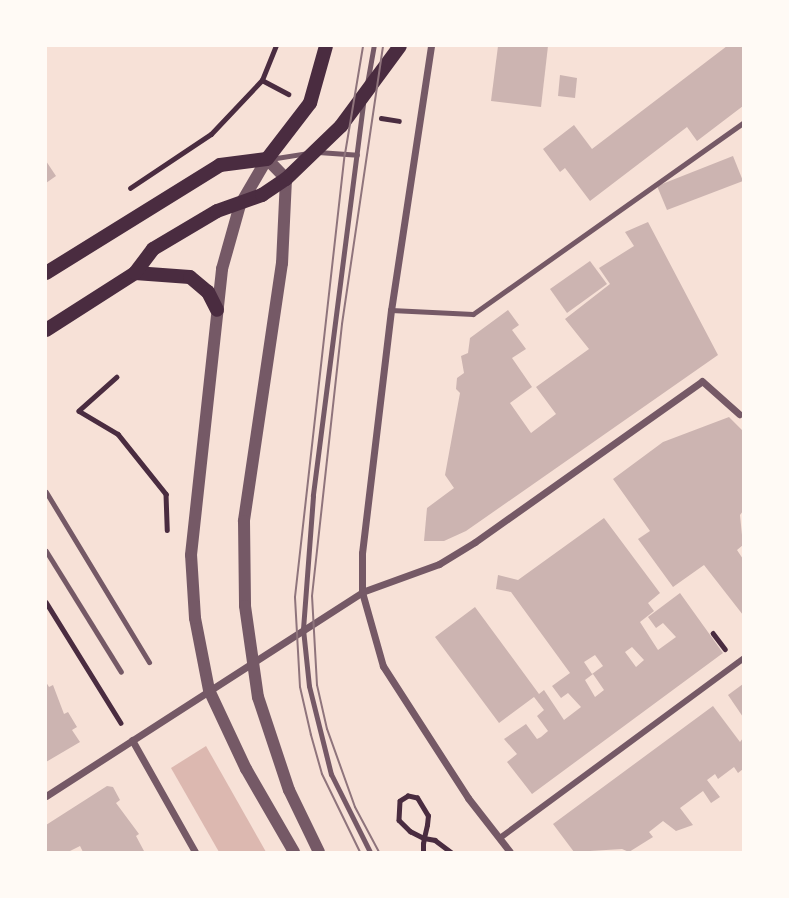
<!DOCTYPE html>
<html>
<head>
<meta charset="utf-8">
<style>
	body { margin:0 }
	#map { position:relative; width:789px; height:898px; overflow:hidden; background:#f7e1d7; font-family:"Roboto Serif",serif }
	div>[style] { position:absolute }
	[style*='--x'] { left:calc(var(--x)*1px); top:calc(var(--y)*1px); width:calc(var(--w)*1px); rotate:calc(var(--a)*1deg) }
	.water>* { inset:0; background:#dcb8b0 }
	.building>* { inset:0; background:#ccb4b1 }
	.path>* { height:4.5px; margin:-2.25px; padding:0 2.25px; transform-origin:2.25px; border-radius:2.25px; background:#4a2c40 }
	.service>* { height:5px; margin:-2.5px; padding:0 2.5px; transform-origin:2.5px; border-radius:2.5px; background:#755966 }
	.pedestrian>* { height:6px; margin:-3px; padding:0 3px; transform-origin:3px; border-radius:3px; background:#755966 }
	.minor>* { height:7px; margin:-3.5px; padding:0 3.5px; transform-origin:3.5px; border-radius:3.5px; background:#755966 }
	.tertiary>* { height:12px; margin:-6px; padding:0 6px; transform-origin:6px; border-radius:6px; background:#755966 }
	.secondary>* { height:14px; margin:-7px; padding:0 7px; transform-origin:7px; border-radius:7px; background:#4a2c40 }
	.tram>* { height:2px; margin:-1px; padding:0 1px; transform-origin:1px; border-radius:1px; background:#8f747c }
	span { translate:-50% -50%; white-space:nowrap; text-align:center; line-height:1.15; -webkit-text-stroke:7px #fffaf5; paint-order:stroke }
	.frame { position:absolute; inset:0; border:47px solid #fffaf5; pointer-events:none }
</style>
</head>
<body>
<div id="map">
	<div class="water">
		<i style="clip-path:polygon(206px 746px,266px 852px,219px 852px,171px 768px)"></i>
	</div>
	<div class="building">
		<i style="clip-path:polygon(498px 46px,548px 46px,541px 107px,491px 101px)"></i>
		<i style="clip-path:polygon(727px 46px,743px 46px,743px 106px,697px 141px,687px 127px,590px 201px,565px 168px,560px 172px,543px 149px,574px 125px,592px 149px)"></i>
		<i style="clip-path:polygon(560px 75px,577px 78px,575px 98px,558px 96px)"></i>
		<i style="clip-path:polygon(733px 156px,743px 181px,667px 210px,657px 186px)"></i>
		<i style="clip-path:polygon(46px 161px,56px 176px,46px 183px)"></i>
		<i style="clip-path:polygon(648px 222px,718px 355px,466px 531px,444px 541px,424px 541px,427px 508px,454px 488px,445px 475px,460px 393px,456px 389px,457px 378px,464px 373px,461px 356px,468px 353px,470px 338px,508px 310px,519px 325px,512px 330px,526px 349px,512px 358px,532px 387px,510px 403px,531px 433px,556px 414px,536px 387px,589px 349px,565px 319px,610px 284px,599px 268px,634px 246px,625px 232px)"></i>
		<i style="clip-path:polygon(590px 261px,607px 284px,567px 313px,550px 289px)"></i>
		<i style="clip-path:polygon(729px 417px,743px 431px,743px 511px,740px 515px,743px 545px,737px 550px,743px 559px,743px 615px,704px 565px,673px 587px,638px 539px,650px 531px,613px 479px,663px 442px)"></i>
		<i style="clip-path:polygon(evenodd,604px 518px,660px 593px,648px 603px,654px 611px,640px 622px,658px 650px,676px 637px,663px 623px,656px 628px,648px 617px,680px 593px,723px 653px,532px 794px,507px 762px,517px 754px,504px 739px,526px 724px,537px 739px,541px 737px,548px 731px,537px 716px,544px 710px,534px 697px,499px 723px,435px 637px,475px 607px,539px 694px,544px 690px,564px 720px,581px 707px,568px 693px,561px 698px,552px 686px,570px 673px,511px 592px,496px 589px,498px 575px,518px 580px,604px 518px,632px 647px,644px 660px,636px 667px,625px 652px,632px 647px,604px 518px,595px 655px,603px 666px,592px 674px,584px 662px,595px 655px,604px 518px,593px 674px,604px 690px,595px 697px,585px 680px,593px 674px)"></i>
		<i style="clip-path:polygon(46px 682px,49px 687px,53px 685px,64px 714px,68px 712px,77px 727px,72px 730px,80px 742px,46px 762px)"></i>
		<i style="clip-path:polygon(743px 684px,743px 717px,728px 695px)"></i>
		<i style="clip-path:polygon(713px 706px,740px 742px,743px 738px,743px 769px,738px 773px,734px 767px,718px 779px,715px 774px,707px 780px,720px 797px,711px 803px,703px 791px,680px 808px,693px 825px,676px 831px,663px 821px,649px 832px,653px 837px,629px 852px,622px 849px,574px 852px,553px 824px)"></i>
		<i style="clip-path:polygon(107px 786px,113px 787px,120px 800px,116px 803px,139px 834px,136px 836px,144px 851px,149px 852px,83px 852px,80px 846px,68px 852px,46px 851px,46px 825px)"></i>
	</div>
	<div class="path">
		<i style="--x:262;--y:80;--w:30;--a:28"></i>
		<i style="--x:381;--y:118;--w:18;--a:9"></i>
		<i style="--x:130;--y:188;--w:97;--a:-33.7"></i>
		<i style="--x:211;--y:134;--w:74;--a:-46.6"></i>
		<i style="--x:262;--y:80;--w:37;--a:-68"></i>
		<i style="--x:117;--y:377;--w:51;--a:138.2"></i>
		<i style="--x:79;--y:411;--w:45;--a:30.5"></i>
		<i style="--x:118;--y:434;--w:77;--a:51.3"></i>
		<i style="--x:166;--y:494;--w:36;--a:88"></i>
		<i style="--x:46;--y:602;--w:142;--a:58.2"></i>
		<i style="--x:713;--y:633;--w:20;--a:53"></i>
		<i style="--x:423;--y:852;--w:8;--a:-90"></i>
		<i style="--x:423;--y:844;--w:6;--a:-81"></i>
		<i style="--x:424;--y:838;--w:13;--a:-77"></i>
		<i style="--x:427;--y:825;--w:9;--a:-84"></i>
		<i style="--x:428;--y:816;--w:21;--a:-121"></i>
		<i style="--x:417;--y:798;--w:9;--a:-167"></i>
		<i style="--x:408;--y:796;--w:9;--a:148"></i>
		<i style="--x:400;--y:801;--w:19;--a:93"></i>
		<i style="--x:399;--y:820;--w:16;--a:45"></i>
		<i style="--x:410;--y:831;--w:16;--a:27"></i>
		<i style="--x:424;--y:838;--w:11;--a:10"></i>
		<i style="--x:435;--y:840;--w:20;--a:37"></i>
	</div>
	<div class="service">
		<i style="--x:367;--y:84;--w:39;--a:-80"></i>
		<i style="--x:363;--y:104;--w:395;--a:97.3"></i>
		<i style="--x:313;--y:496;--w:133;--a:94.3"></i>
		<i style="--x:303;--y:629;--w:57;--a:84"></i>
		<i style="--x:309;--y:686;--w:91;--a:76"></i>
		<i style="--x:331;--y:774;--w:87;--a:63.4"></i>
		<i style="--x:318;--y:152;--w:39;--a:4"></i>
		<i style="--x:270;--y:159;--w:39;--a:-9"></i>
		<i style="--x:391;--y:310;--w:82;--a:2.8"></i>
		<i style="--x:473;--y:314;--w:332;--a:-35.3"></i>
		<i style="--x:46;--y:492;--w:199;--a:58.8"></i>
		<i style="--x:46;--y:551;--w:142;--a:58.2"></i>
	</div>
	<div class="pedestrian">
		<i style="--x:500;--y:838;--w:303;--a:-36.4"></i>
	</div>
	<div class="minor">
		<i style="--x:431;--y:46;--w:267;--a:98.6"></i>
		<i style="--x:391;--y:310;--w:245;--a:96.8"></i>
		<i style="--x:362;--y:553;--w:39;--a:90"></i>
		<i style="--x:362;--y:592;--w:77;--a:74.2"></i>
		<i style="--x:383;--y:666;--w:157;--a:57.2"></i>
		<i style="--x:468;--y:798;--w:68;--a:52.1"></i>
		<i style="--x:132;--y:740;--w:129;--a:60.6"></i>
		<i style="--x:46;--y:796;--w:376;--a:-32.8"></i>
		<i style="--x:362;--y:592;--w:82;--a:-20"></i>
		<i style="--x:439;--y:564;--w:42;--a:-31.4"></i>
		<i style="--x:475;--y:542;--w:278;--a:-35.3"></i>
		<i style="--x:702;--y:381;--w:50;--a:41.7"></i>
	</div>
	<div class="tertiary">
		<i style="--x:294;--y:852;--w:96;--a:-120"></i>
		<i style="--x:246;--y:769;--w:87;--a:-115.1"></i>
		<i style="--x:209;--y:690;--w:73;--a:-101"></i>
		<i style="--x:195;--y:618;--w:63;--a:-93.6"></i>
		<i style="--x:191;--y:555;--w:288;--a:-83.8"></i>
		<i style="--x:222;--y:269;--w:66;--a:-74.3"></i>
		<i style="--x:240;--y:205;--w:53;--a:-59.6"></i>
		<i style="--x:267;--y:159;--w:28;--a:46"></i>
		<i style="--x:286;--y:179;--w:84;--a:92.7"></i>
		<i style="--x:282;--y:263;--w:261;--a:98.4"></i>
		<i style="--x:244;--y:521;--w:85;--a:89.3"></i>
		<i style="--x:245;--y:606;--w:92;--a:81.9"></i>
		<i style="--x:258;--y:697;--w:98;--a:71.6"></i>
		<i style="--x:289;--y:790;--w:69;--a:64.2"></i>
	</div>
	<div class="secondary">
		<i style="--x:46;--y:273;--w:205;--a:-31.8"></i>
		<i style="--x:220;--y:165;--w:47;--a:-7.3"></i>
		<i style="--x:267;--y:159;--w:71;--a:-52.5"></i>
		<i style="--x:310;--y:103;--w:59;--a:-74.3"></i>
		<i style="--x:135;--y:273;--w:55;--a:4.2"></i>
		<i style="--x:190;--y:277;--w:23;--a:40"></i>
		<i style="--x:208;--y:292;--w:20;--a:63"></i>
		<i style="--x:46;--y:330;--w:106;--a:-32.6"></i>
		<i style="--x:135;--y:273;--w:30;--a:-53"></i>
		<i style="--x:153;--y:249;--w:74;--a:-30.7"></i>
		<i style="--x:217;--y:211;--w:48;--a:-19.6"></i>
		<i style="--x:262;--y:195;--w:29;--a:-34"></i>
		<i style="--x:286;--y:179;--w:76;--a:-43.9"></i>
		<i style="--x:341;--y:126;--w:99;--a:-53.6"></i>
	</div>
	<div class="tram">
		<i style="--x:360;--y:852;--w:87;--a:-116"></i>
		<i style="--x:322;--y:774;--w:41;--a:-105.8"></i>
		<i style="--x:311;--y:735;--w:49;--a:-102.9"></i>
		<i style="--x:300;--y:687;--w:90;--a:-93.2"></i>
		<i style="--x:295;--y:597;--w:446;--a:-83.6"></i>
		<i style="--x:345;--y:154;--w:109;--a:-80.5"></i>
		<i style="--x:379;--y:852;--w:51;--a:-118.1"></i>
		<i style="--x:355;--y:807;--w:83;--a:-109.7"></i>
		<i style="--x:327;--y:729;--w:45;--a:-102.8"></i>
		<i style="--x:317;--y:685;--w:89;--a:-93.2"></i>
		<i style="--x:312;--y:596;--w:274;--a:-83.7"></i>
		<i style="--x:342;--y:324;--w:281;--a:-81.6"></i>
	</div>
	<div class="frame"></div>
</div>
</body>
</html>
